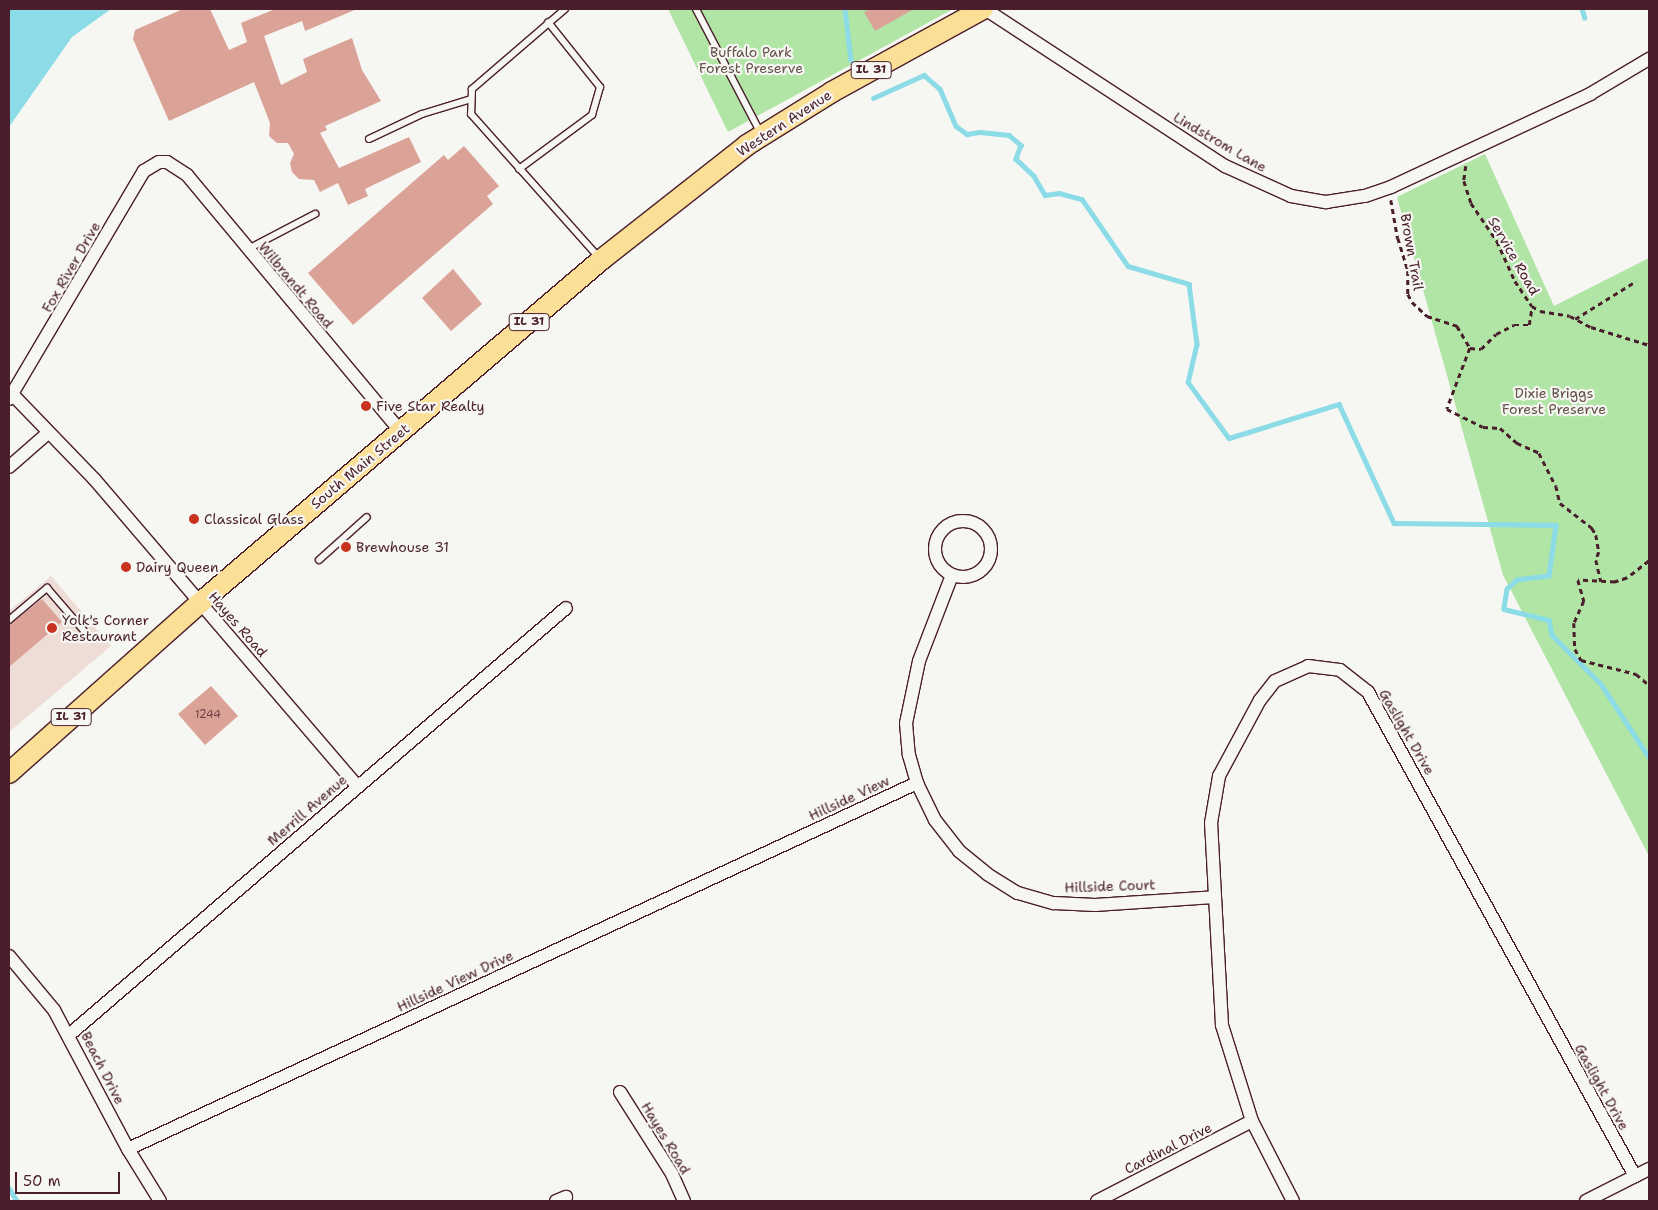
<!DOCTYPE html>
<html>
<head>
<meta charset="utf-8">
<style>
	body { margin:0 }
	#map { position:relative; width:1658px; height:1210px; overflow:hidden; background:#f6f6f2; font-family:"Shantell Sans",sans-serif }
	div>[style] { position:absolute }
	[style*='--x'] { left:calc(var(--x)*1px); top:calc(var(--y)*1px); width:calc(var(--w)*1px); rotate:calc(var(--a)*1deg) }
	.built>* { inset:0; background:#eeddd7 }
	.green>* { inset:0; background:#b0e5a6 }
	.water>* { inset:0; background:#8bdce7 }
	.stream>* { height:4.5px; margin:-2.25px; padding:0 2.25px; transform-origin:2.25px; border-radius:2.25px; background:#8bdce7 }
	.building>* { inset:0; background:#dba297 }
	.path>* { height:2.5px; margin-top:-1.25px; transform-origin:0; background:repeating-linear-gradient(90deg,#4a1f2b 0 5px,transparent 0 9px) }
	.roads { filter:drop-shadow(1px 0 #4a1f2b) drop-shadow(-1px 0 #4a1f2b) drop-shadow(0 1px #4a1f2b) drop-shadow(0 -1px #4a1f2b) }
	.service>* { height:6px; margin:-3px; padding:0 3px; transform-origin:3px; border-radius:3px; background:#f6f6f2 }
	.minor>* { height:12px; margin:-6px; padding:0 6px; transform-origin:6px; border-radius:6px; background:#f6f6f2 }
	.minor>.ring { margin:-6px; padding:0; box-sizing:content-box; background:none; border:12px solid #f6f6f2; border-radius:50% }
	.primary>* { height:20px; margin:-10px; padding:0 10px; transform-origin:10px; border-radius:10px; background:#fbdf96 }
	.dots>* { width:14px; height:14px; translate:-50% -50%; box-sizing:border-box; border:2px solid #f6f6f2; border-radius:50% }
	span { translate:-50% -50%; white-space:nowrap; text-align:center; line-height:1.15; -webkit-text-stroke:4.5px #f6f6f2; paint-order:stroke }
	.number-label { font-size:11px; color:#6e4046 }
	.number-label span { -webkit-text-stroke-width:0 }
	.shield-label span { padding:1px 4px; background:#f6f6f2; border:1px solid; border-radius:4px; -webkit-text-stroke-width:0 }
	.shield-label { font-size:12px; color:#4a1f2b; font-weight:700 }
	.park-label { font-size:14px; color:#64504a }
	.street-label { font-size:14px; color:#4a1f2b }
	.poi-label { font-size:14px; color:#4a1f2b }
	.left { translate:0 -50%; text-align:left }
	.frame { position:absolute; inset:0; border:10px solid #4a1f2b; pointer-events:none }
	.scale { position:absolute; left:15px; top:1172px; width:105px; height:22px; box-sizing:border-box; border:2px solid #4a1f2b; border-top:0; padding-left:6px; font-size:15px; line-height:18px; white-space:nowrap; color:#4a1f2b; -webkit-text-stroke:4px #f6f6f2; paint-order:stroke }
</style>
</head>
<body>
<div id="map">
	<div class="built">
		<i style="clip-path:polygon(51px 576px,111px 646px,9px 732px,9px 611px)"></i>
	</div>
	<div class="green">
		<i style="clip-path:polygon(668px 9px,953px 9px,728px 132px)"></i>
		<i style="clip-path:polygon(1485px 154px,1554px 306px,1649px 258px,1649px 856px,1503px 575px,1397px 197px)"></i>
	</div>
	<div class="water">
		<i style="clip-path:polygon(9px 9px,111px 9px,72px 37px,9px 127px)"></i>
	</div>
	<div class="stream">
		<i style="--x:845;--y:9;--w:51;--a:83.3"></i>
		<i style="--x:1582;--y:9;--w:9;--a:72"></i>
		<i style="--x:873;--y:98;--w:56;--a:-24.3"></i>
		<i style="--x:924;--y:75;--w:21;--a:41"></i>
		<i style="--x:940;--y:89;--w:40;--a:66.6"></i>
		<i style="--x:956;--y:126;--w:14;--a:36"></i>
		<i style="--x:967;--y:134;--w:13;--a:-9"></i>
		<i style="--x:980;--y:132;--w:29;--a:6"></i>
		<i style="--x:1009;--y:135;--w:16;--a:40"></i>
		<i style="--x:1021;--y:145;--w:15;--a:110"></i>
		<i style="--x:1016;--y:159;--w:25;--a:43"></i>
		<i style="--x:1034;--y:176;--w:22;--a:60"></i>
		<i style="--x:1045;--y:195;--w:14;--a:-8"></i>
		<i style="--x:1059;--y:193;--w:24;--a:15"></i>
		<i style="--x:1082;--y:199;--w:81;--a:55.5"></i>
		<i style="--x:1128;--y:266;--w:64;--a:16.4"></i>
		<i style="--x:1189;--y:284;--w:61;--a:82.4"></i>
		<i style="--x:1197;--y:344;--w:39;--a:103"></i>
		<i style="--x:1188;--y:382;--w:69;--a:53.8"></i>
		<i style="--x:1229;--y:438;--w:115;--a:-17.2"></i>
		<i style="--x:1339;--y:404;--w:131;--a:65.2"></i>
		<i style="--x:1394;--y:523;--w:162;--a:0.7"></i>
		<i style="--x:1556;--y:525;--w:51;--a:97.8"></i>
		<i style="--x:1549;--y:576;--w:32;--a:173"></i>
		<i style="--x:1517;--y:580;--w:13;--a:138"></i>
		<i style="--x:1507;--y:589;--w:20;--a:99"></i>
		<i style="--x:1504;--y:609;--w:46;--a:13.7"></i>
		<i style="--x:1549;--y:620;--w:15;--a:79"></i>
		<i style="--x:1552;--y:635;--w:69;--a:45"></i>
		<i style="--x:1601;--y:684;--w:87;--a:56.7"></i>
		<i style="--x:9;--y:1188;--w:15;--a:58"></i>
	</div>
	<div class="building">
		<i style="clip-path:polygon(183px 9px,210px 9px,229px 50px,247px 42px,241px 23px,275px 9px,357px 9px,305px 31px,302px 21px,264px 36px,281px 85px,307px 72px,303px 59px,352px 38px,362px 70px,381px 101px,325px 126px,327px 130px,320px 133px,339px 168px,409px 137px,421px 162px,365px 189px,368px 196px,348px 205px,338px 183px,320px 192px,314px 180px,299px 179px,292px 172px,290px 163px,294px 154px,288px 143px,277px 143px,269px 136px,270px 123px,254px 82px,169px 121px,133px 39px,135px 30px)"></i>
		<i style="clip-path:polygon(871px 9px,914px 9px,875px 31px,864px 12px)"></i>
		<i style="clip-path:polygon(464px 146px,499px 186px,487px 196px,493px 204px,353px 325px,308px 273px,444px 155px,448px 160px)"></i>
		<i style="clip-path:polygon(453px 269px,482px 304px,451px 331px,422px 298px)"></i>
		<i style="clip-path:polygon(42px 599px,62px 622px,9px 667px,9px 625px)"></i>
		<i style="clip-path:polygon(211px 686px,238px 716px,205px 745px,178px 714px)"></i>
	</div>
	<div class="path">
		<i style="--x:1466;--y:166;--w:15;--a:98"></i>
		<i style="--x:1464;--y:181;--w:23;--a:72"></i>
		<i style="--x:1471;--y:203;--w:46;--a:55.6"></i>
		<i style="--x:1497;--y:241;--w:44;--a:65.8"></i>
		<i style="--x:1515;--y:281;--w:30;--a:56"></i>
		<i style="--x:1532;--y:306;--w:9;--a:32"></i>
		<i style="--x:1540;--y:311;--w:30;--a:9"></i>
		<i style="--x:1570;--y:316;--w:24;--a:28"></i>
		<i style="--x:1591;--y:327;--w:61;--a:17.2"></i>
		<i style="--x:1391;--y:200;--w:39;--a:80"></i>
		<i style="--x:1398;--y:238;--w:34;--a:73"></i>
		<i style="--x:1408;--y:271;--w:23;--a:90"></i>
		<i style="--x:1408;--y:294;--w:9;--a:63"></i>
		<i style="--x:1412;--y:302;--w:21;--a:43"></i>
		<i style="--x:1427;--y:316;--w:32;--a:18"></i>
		<i style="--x:1457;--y:326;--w:26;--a:59"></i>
		<i style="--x:1575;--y:319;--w:72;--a:-31.9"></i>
		<i style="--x:1470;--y:348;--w:65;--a:110.7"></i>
		<i style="--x:1447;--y:409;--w:40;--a:26.6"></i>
		<i style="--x:1483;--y:427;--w:17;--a:3"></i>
		<i style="--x:1500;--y:428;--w:23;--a:41"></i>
		<i style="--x:1517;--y:443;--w:24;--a:24"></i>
		<i style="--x:1539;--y:453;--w:37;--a:63"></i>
		<i style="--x:1556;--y:486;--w:17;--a:77"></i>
		<i style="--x:1560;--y:503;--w:41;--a:38"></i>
		<i style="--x:1592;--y:528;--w:8;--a:60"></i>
		<i style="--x:1596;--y:535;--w:17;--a:80"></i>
		<i style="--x:1599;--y:552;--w:9;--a:111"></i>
		<i style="--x:1596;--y:560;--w:22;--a:77"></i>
		<i style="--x:1470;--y:348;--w:11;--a:5"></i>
		<i style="--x:1481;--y:349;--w:21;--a:-45"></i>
		<i style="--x:1496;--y:334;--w:20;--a:-27"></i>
		<i style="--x:1514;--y:325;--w:15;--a:0"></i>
		<i style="--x:1529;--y:325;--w:19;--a:-81"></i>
		<i style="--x:1649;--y:561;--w:28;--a:142"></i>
		<i style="--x:1627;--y:578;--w:13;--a:162"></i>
		<i style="--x:1615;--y:582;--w:37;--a:-177"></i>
		<i style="--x:1578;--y:580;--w:22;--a:74"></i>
		<i style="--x:1584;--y:601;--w:24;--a:114"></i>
		<i style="--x:1574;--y:623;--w:26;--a:88"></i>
		<i style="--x:1575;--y:649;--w:13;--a:61"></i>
		<i style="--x:1581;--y:660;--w:57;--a:14.3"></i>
		<i style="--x:1636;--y:674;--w:17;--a:40"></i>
	</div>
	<div class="roads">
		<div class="service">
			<i style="--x:565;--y:9;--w:123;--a:139.3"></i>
			<i style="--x:472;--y:89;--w:25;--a:92"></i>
			<i style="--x:471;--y:114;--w:194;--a:48.3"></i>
			<i style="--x:696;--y:9;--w:141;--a:62.5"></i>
			<i style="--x:369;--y:139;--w:59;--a:-25.3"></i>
			<i style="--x:422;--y:114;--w:51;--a:-17"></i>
			<i style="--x:519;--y:169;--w:91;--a:-36.5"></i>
			<i style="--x:592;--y:115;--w:29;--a:-74"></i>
			<i style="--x:600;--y:87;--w:83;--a:-128.7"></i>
			<i style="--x:248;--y:249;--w:76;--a:-27.6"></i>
			<i style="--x:319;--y:560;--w:64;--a:-41.9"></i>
			<i style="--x:9;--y:620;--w:50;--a:-40.1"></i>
			<i style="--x:47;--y:588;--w:58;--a:49.2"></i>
		</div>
		<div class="minor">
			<i style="--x:985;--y:9;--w:287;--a:33.2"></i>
			<i style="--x:1225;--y:166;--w:72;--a:24.4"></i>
			<i style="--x:1291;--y:196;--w:36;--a:10"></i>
			<i style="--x:1326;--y:202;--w:39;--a:-9"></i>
			<i style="--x:1365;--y:196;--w:28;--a:-19"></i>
			<i style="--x:1391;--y:187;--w:220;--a:-25"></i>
			<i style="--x:1590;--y:94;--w:69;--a:-30.7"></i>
			<i style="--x:13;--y:395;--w:118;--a:46"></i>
			<i style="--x:95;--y:480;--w:403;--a:49.4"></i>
			<i style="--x:9;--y:399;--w:265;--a:-59.4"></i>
			<i style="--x:144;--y:171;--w:17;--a:-31"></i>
			<i style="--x:159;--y:162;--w:8;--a:0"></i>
			<i style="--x:167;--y:162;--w:24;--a:33"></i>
			<i style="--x:187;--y:175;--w:334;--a:50.2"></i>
			<i style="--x:9;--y:467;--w:52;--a:-41.1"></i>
			<i class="ring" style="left:935px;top:521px;width:44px;height:44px"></i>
			<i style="--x:952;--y:575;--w:92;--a:111"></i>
			<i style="--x:919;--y:661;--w:63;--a:101.8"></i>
			<i style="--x:906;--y:723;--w:32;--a:85"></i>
			<i style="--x:909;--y:755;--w:29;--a:74"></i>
			<i style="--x:917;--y:783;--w:41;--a:64.1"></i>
			<i style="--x:935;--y:820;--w:39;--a:52"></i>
			<i style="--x:959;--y:851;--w:36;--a:39"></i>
			<i style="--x:987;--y:874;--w:36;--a:32"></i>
			<i style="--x:1018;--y:893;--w:37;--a:16"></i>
			<i style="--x:1054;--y:903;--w:41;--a:2.8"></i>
			<i style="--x:1095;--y:905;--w:119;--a:-3.8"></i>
			<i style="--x:9;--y:956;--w:70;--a:50.2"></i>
			<i style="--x:54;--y:1010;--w:157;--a:62"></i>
			<i style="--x:128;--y:1149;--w:61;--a:58.4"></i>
			<i style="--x:69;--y:1035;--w:655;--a:-40.67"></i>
			<i style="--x:620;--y:1092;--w:97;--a:57.6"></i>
			<i style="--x:672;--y:1174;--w:30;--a:66"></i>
			<i style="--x:128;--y:1149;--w:870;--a:-24.89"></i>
			<i style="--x:556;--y:1201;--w:11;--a:-22"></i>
			<i style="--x:1097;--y:1201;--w:174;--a:-27.3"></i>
			<i style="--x:1293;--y:1201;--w:90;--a:-117.1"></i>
			<i style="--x:1252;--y:1121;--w:101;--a:-107.4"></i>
			<i style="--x:1222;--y:1025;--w:202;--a:-93.1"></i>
			<i style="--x:1211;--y:823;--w:48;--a:-80.3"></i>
			<i style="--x:1219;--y:776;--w:86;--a:-61.7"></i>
			<i style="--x:1260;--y:700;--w:24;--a:-52"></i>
			<i style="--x:1275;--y:681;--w:36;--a:-24"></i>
			<i style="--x:1308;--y:666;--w:32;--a:7"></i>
			<i style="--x:1340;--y:670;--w:36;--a:38"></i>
			<i style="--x:1368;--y:692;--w:553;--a:61.12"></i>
			<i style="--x:1586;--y:1201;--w:71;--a:-26.9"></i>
		</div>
		<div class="primary">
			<i style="--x:9;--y:773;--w:256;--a:-41.7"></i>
			<i style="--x:200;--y:603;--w:528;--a:-40.54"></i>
			<i style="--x:601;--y:260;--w:186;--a:-38.2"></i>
			<i style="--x:747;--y:145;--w:100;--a:-31.9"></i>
			<i style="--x:832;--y:92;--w:172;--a:-28.8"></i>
		</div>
	</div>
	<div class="dots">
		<i style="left:366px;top:406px;background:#c8321e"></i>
		<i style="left:194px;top:519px;background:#c8321e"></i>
		<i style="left:346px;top:547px;background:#c8321e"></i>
		<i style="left:126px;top:567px;background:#c8321e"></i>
		<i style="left:52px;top:628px;background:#c8321e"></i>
	</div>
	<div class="number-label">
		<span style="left:208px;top:715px">1244</span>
	</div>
	<div class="shield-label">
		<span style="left:871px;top:70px">IL 31</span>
		<span style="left:529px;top:322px">IL 31</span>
		<span style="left:71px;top:717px">IL 31</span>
	</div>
	<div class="park-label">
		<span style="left:751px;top:60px">Buffalo Park<br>Forest Preserve</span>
		<span style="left:1554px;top:401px">Dixie Briggs<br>Forest Preserve</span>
	</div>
	<div class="street-label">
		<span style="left:784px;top:123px;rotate:-33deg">Western Avenue</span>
		<span style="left:1220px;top:142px;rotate:30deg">Lindstrom Lane</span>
		<span style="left:1412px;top:252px;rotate:80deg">Brown Trail</span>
		<span style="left:1514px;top:256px;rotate:60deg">Service Road</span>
		<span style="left:71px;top:267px;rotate:-60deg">Fox River Drive</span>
		<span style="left:296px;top:285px;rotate:50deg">Wilbrandt Road</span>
		<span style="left:360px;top:466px;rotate:-40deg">South Main Street</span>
		<span style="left:238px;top:624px;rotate:49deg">Hayes Road</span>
		<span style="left:1407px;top:732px;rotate:60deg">Gaslight Drive</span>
		<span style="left:849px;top:798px;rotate:-25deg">Hillside View</span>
		<span style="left:307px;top:810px;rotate:-41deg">Merrill Avenue</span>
		<span style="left:1110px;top:886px;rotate:-2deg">Hillside Court</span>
		<span style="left:455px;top:981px;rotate:-25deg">Hillside View Drive</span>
		<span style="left:103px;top:1068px;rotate:63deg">Beach Drive</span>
		<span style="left:1602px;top:1087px;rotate:61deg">Gaslight Drive</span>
		<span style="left:666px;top:1138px;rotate:59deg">Hayes Road</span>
		<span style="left:1168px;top:1148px;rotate:-27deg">Cardinal Drive</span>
	</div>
	<div class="poi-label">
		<span class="left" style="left:376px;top:406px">Five Star Realty</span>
		<span class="left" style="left:204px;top:519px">Classical Glass</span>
		<span class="left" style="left:356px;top:547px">Brewhouse 31</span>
		<span class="left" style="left:136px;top:567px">Dairy Queen</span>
		<span class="left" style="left:62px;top:628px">Yolk's Corner<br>Restaurant</span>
	</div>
	<div class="frame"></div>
	<div class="scale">50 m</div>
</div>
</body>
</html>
